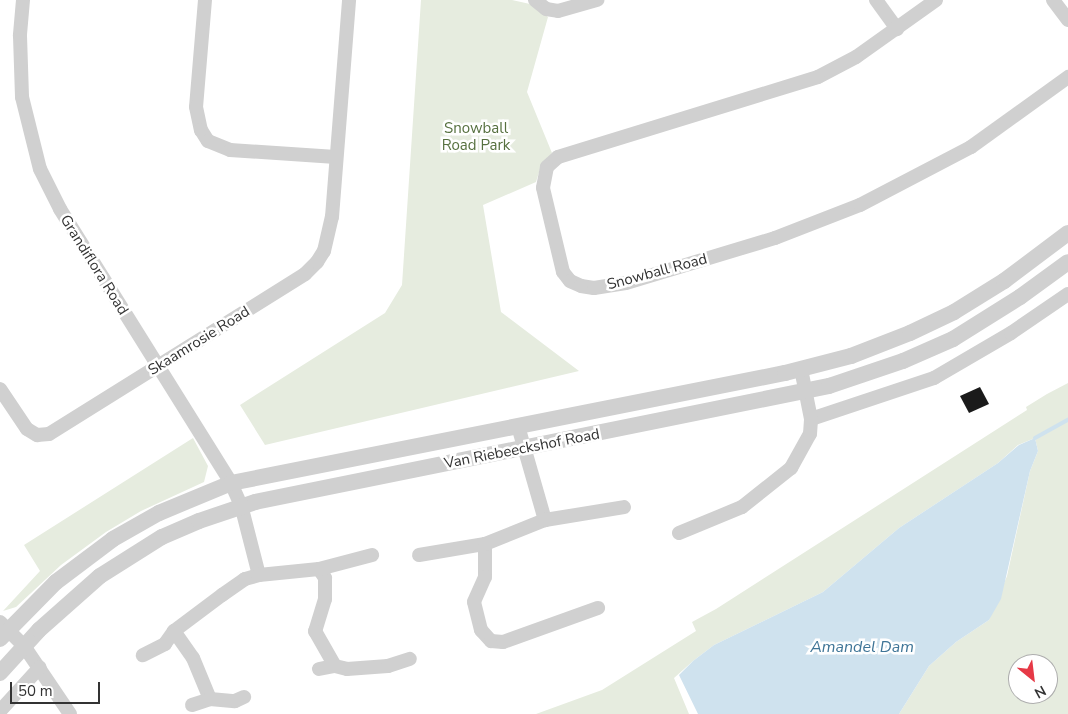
<!DOCTYPE html>
<html>
<head>
<meta charset="utf-8">
<style>
	body { margin:0 }
	#map { position:relative; width:1068px; height:714px; overflow:hidden; background:#fff; font-family:"Nunito Sans",sans-serif }
	div>[style] { position:absolute }
	[style*='--x'] { left:calc(var(--x)*1px); top:calc(var(--y)*1px); width:calc(var(--w)*1px); rotate:calc(var(--a)*1deg) }
	.green>* { inset:0; background:#e6ecdf }
	.water>* { inset:0; background:#cfe2ee }
	.stream>* { height:4px; margin:-2px; padding:0 2px; transform-origin:2px; border-radius:2px; background:#cfe2ee }
	.building>* { inset:0; background:#1a1a1a }
	.minor>* { height:14px; margin:-7px; padding:0 7px; transform-origin:7px; border-radius:7px; background:#d0d0d0 }
	.tertiary>* { height:16px; margin:-8px; padding:0 8px; transform-origin:8px; border-radius:8px; background:#d0d0d0 }
	span { translate:-50% -50%; white-space:nowrap; text-align:center; line-height:1.15; -webkit-text-stroke:5px #fff; paint-order:stroke }
	.park-label { font-size:15px; color:#56703f }
	.street-label { font-size:15px; color:#333 }
	.water-label { font-size:16px; color:#3f7597; font-style:italic }
	.north { position:absolute; left:1008px; top:654px; width:50px; height:50px; box-sizing:border-box; background:#fff; border:1px solid #adadad; border-radius:50%; rotate:151deg; font-size:14px; font-weight:700; line-height:20px; text-align:center; color:#333 }
	.north::after { content:''; display:block; margin:auto; width:18px; height:22px; background:#e63946; clip-path:polygon(50% 0,100% 100%,50% 72%,0 100%) }
	.scale { position:absolute; left:10px; top:682px; width:90px; height:22px; box-sizing:border-box; border:2px solid #333; border-top:0; padding-left:6px; font-size:15px; line-height:18px; white-space:nowrap; color:#333; -webkit-text-stroke:4px #fff; paint-order:stroke }
</style>
</head>
<body>
<div id="map">
	<div class="green">
		<i style="clip-path:polygon(421px 0,512px 0,530px 4px,548px 17px,527px 92px,552px 153px,541px 166px,536px 182px,483px 205px,501px 312px,579px 371px,265px 445px,240px 405px,385px 313px,402px 285px)"></i>
		<i style="clip-path:polygon(evenodd,1068px 383px,1068px 714px,899px 714px,929px 666px,956px 642px,989px 620px,1007px 576px,1030px 471px,1038px 451px,1035px 438px,1018px 445px,998px 463px,899px 528px,823px 592px,714px 645px,693px 661px,674px 678px,689px 714px,536px 714px,602px 690px,696px 631px,692px 622px,716px 609px,1027px 410px,1026px 407px,1047px 394px,1068px 383px,1018px 664px,1048px 664px,1048px 694px,1018px 694px,1018px 664px)"></i>
		<i style="clip-path:polygon(193px 438px,208px 466px,204px 482px,141px 511px,106px 532px,61px 565px,16px 607px,3px 611px,40px 571px,24px 545px)"></i>
	</div>
	<div class="water">
		<i style="clip-path:polygon(1035px 438px,1038px 451px,1030px 471px,1001px 599px,989px 620px,956px 642px,929px 666px,899px 714px,698px 714px,679px 675px,693px 661px,714px 645px,823px 592px,899px 528px,998px 463px,1019px 445px)"></i>
	</div>
	<div class="stream">
		<i style="--x:1035;--y:438;--w:38;--a:-29"></i>
	</div>
	<div class="building">
		<i style="clip-path:polygon(980px 387px,989px 404px,969px 413px,960px 396px)"></i>
	</div>
	<div class="minor">
		<i style="--x:23;--y:0;--w:36;--a:95"></i>
		<i style="--x:20;--y:36;--w:61;--a:88.1"></i>
		<i style="--x:22;--y:97;--w:74;--a:76"></i>
		<i style="--x:40;--y:169;--w:45;--a:63.4"></i>
		<i style="--x:60;--y:209;--w:323;--a:58"></i>
		<i style="--x:231;--y:483;--w:24;--a:66"></i>
		<i style="--x:241;--y:505;--w:72;--a:75.6"></i>
		<i style="--x:259;--y:575;--w:15;--a:164"></i>
		<i style="--x:245;--y:579;--w:28;--a:145"></i>
		<i style="--x:222;--y:595;--w:60;--a:143.1"></i>
		<i style="--x:174;--y:631;--w:16;--a:125"></i>
		<i style="--x:165;--y:644;--w:25;--a:153"></i>
		<i style="--x:205;--y:0;--w:107;--a:94.8"></i>
		<i style="--x:196;--y:107;--w:24;--a:78"></i>
		<i style="--x:201;--y:130;--w:13;--a:58"></i>
		<i style="--x:208;--y:141;--w:24;--a:22"></i>
		<i style="--x:230;--y:150;--w:106;--a:3.8"></i>
		<i style="--x:535;--y:0;--w:14;--a:39"></i>
		<i style="--x:546;--y:9;--w:12;--a:9"></i>
		<i style="--x:558;--y:11;--w:41;--a:-15.8"></i>
		<i style="--x:876;--y:0;--w:36;--a:54"></i>
		<i style="--x:936;--y:0;--w:98;--a:144.5"></i>
		<i style="--x:856;--y:57;--w:43;--a:152.2"></i>
		<i style="--x:818;--y:77;--w:272;--a:162.9"></i>
		<i style="--x:558;--y:157;--w:15;--a:138"></i>
		<i style="--x:547;--y:167;--w:21;--a:101"></i>
		<i style="--x:543;--y:188;--w:86;--a:76.6"></i>
		<i style="--x:563;--y:272;--w:11;--a:52"></i>
		<i style="--x:570;--y:281;--w:12;--a:24"></i>
		<i style="--x:581;--y:286;--w:13;--a:9"></i>
		<i style="--x:594;--y:288;--w:32;--a:-9"></i>
		<i style="--x:626;--y:283;--w:156;--a:-16.8"></i>
		<i style="--x:775;--y:238;--w:91;--a:-21.2"></i>
		<i style="--x:860;--y:205;--w:125;--a:-27.6"></i>
		<i style="--x:971;--y:147;--w:120;--a:-35.8"></i>
		<i style="--x:1053;--y:0;--w:25;--a:53"></i>
		<i style="--x:0;--y:389;--w:48;--a:56"></i>
		<i style="--x:27;--y:429;--w:12;--a:31"></i>
		<i style="--x:37;--y:435;--w:12;--a:-5"></i>
		<i style="--x:49;--y:434;--w:302;--a:-32"></i>
		<i style="--x:305;--y:274;--w:17;--a:-45"></i>
		<i style="--x:317;--y:262;--w:13;--a:-58"></i>
		<i style="--x:324;--y:251;--w:35;--a:-77"></i>
		<i style="--x:332;--y:217;--w:218;--a:-85.5"></i>
		<i style="--x:811;--y:419;--w:130;--a:-18.4"></i>
		<i style="--x:934;--y:378;--w:89;--a:-30.3"></i>
		<i style="--x:1011;--y:333;--w:69;--a:-34.4"></i>
		<i style="--x:518;--y:426;--w:98;--a:74"></i>
		<i style="--x:679;--y:533;--w:68;--a:-22.4"></i>
		<i style="--x:742;--y:507;--w:63;--a:-38.5"></i>
		<i style="--x:791;--y:468;--w:39;--a:-61"></i>
		<i style="--x:810;--y:434;--w:15;--a:-86"></i>
		<i style="--x:811;--y:419;--w:51;--a:-101.3"></i>
		<i style="--x:485;--y:544;--w:33;--a:90"></i>
		<i style="--x:485;--y:577;--w:27;--a:114"></i>
		<i style="--x:474;--y:602;--w:29;--a:76"></i>
		<i style="--x:481;--y:630;--w:15;--a:48"></i>
		<i style="--x:491;--y:641;--w:12;--a:5"></i>
		<i style="--x:503;--y:642;--w:101;--a:-19.7"></i>
		<i style="--x:419;--y:555;--w:67;--a:-9.5"></i>
		<i style="--x:485;--y:544;--w:65;--a:-21.8"></i>
		<i style="--x:545;--y:520;--w:80;--a:-9.3"></i>
		<i style="--x:319;--y:569;--w:11;--a:56"></i>
		<i style="--x:325;--y:578;--w:21;--a:90"></i>
		<i style="--x:325;--y:599;--w:34;--a:107"></i>
		<i style="--x:315;--y:631;--w:40;--a:60.3"></i>
		<i style="--x:259;--y:575;--w:60;--a:-5.7"></i>
		<i style="--x:319;--y:569;--w:55;--a:-14.8"></i>
		<i style="--x:0;--y:622;--w:34;--a:45"></i>
		<i style="--x:24;--y:646;--w:82;--a:55.9"></i>
		<i style="--x:174;--y:631;--w:33;--a:55"></i>
		<i style="--x:193;--y:658;--w:44;--a:67.5"></i>
		<i style="--x:319;--y:669;--w:16;--a:-11"></i>
		<i style="--x:335;--y:666;--w:12;--a:14"></i>
		<i style="--x:347;--y:669;--w:41;--a:-4.2"></i>
		<i style="--x:388;--y:666;--w:23;--a:-18"></i>
		<i style="--x:192;--y:705;--w:19;--a:-18"></i>
		<i style="--x:210;--y:699;--w:25;--a:5"></i>
		<i style="--x:235;--y:701;--w:10;--a:-24"></i>
		<i style="--x:0;--y:711;--w:59;--a:-47.7"></i>
	</div>
	<div class="tertiary">
		<i style="--x:0;--y:639;--w:80;--a:-45.5"></i>
		<i style="--x:56;--y:582;--w:71;--a:-37"></i>
		<i style="--x:113;--y:539;--w:53;--a:-29.5"></i>
		<i style="--x:159;--y:513;--w:78;--a:-22.6"></i>
		<i style="--x:231;--y:483;--w:565;--a:-11.23"></i>
		<i style="--x:785;--y:373;--w:68;--a:-14.4"></i>
		<i style="--x:851;--y:356;--w:63;--a:-21.3"></i>
		<i style="--x:910;--y:333;--w:49;--a:-25.5"></i>
		<i style="--x:954;--y:312;--w:59;--a:-31.8"></i>
		<i style="--x:1004;--y:281;--w:80;--a:-36.9"></i>
		<i style="--x:0;--y:673;--w:58;--a:-47.8"></i>
		<i style="--x:39;--y:630;--w:81;--a:-41.5"></i>
		<i style="--x:100;--y:576;--w:73;--a:-32.2"></i>
		<i style="--x:162;--y:537;--w:40;--a:-23.4"></i>
		<i style="--x:199;--y:521;--w:59;--a:-18.7"></i>
		<i style="--x:255;--y:502;--w:586;--a:-11.43"></i>
		<i style="--x:829;--y:386;--w:78;--a:-18.7"></i>
		<i style="--x:903;--y:361;--w:55;--a:-23.7"></i>
		<i style="--x:953;--y:339;--w:79;--a:-32.1"></i>
		<i style="--x:1020;--y:297;--w:59;--a:-36.1"></i>
	</div>
	<div class="park-label">
		<span style="left:476px;top:137px">Snowball<br>Road Park</span>
	</div>
	<div class="street-label">
		<span style="left:94px;top:265px;rotate:58deg">Grandiflora Road</span>
		<span style="left:657px;top:272px;rotate:-15deg">Snowball Road</span>
		<span style="left:199px;top:341px;rotate:-32deg">Skaamrosie Road</span>
		<span style="left:522px;top:449px;rotate:-11deg">Van Riebeeckshof Road</span>
	</div>
	<div class="water-label">
		<span style="left:862px;top:647px">Amandel Dam</span>
	</div>
	<div class="north">N</div>
	<div class="scale">50 m</div>
</div>
</body>
</html>
